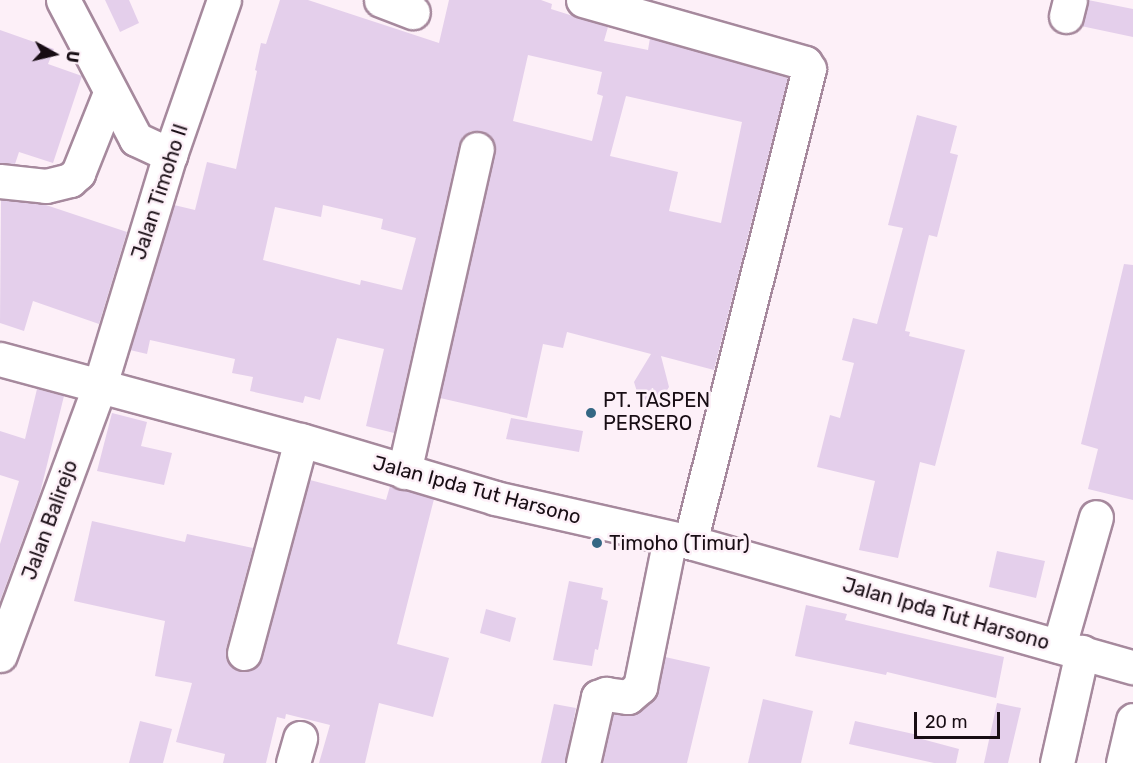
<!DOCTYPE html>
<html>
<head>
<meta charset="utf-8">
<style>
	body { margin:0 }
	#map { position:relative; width:1133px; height:763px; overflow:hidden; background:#fdf0f8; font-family:Rubik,sans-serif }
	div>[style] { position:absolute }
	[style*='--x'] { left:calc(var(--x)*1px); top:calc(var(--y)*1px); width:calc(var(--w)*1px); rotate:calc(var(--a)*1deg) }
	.building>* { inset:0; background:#e4cfeb }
	.roads { filter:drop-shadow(2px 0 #a6899d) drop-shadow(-2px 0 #a6899d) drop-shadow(0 2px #a6899d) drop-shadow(0 -2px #a6899d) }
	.minor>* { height:33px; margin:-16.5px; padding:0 16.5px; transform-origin:16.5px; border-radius:16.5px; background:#fff }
	.major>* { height:33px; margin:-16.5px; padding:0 16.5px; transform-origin:16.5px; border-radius:16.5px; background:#fff }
	.dots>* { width:16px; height:16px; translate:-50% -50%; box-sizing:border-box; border:3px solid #fdf0f8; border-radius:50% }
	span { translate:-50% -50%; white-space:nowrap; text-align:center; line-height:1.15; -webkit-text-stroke:5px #fdf0f8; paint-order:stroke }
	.street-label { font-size:20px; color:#180d14 }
	.poi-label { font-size:20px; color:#180d14 }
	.left { translate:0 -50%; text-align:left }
	.north { position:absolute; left:24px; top:24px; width:60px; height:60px; -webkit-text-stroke:4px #fdf0f8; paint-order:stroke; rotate:98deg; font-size:16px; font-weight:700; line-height:24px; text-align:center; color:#180d14 }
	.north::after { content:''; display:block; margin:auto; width:21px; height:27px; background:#180d14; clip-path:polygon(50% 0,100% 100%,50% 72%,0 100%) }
	.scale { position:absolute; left:914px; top:712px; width:86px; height:27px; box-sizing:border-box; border:3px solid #180d14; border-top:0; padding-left:8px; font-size:18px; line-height:21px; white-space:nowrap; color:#180d14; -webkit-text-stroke:4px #fdf0f8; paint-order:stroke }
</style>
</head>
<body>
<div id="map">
	<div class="building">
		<i style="clip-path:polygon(105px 0,129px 0,139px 23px,120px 32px)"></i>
		<i style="clip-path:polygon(evenodd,280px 0,308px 0,439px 43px,449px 0,541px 0,552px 4px,551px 9px,608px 27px,604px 41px,648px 50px,650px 38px,788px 78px,714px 370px,661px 356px,669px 387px,662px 398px,649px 402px,638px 395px,634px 382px,651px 354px,567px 332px,563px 348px,543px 344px,527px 418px,440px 398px,495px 153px,495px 144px,490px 136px,481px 131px,471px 131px,464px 136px,459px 145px,394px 433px,366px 426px,384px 349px,337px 338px,320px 400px,305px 396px,303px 403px,250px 391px,253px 377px,232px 373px,235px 359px,150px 340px,147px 354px,130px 350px,174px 205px,195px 210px,207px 162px,236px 169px,257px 71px,255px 70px,261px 43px,266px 44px,280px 0,528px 55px,602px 72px,597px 94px,603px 96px,592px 141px,513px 121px,528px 55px,280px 0,626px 96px,742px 122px,721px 223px,669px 211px,678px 172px,610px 156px,626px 96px,280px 0,323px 205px,383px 219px,381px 229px,416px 238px,402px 290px,361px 280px,360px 285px,263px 260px,275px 207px,321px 217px,323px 205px)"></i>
		<i style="clip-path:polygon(1088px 0,1133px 9px,1133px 37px,1081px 26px)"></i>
		<i style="clip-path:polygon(0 30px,54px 49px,48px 64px,82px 76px,53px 163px,19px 152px,15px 164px,0 163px)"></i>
		<i style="clip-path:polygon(917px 115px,957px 126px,950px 153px,958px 155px,937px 237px,929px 235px,905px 331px,910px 332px,909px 336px,965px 350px,935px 466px,920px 462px,898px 558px,859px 550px,875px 481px,817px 467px,830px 415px,840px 418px,854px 363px,842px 360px,853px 318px,877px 324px,903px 228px,888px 225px)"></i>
		<i style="clip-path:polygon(1px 200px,43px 204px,127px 232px,99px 324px,33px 301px,24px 331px,0 323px)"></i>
		<i style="clip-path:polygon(1124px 264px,1133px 265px,1133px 500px,1088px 489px,1098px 449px,1081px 444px)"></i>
		<i style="clip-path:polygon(37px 389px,64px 396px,40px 493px,0 601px,0 544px,19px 481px,0 475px,0 431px,25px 439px)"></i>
		<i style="clip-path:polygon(112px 413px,147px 422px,141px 446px,172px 453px,164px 485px,97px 471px)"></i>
		<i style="clip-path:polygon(511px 418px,583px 431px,579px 452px,506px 439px)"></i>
		<i style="clip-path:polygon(310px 480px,386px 500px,390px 486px,434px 499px,397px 644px,449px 658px,433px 717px,379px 703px,365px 763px,319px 763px,330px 725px,286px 714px,285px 719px,277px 717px,266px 763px,223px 763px,225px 754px,176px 742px,192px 683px,155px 676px,165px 621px,74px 601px,92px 521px,185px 542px,187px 534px,253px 548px,226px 649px,226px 658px,231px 667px,239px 671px,248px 671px,257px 667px,262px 658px)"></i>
		<i style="clip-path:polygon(997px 551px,1045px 561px,1036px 598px,989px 587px)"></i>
		<i style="clip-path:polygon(569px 581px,603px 588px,601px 599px,608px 601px,598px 650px,595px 649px,592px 666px,553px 660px)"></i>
		<i style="clip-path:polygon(806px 605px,847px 614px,845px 620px,1004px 657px,996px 698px,887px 672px,886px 675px,795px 656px)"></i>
		<i style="clip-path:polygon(486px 609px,516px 618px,510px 642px,480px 633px)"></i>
		<i style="clip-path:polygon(665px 657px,710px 667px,687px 763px,602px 763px,613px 714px,634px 715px,652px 701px,658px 691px)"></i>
		<i style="clip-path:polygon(763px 699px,813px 711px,801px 763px,748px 763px)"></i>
		<i style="clip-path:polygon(997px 703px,1021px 708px,1008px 763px,984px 763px)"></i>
		<i style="clip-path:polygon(554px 704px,576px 708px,565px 763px,541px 763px)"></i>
		<i style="clip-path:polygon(140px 721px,172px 729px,163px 763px,129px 763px)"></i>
		<i style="clip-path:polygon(855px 721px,918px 735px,918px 738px,959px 749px,956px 763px,934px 763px,849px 744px)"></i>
	</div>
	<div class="roads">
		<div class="minor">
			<i style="--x:63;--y:0;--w:157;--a:62.3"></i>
			<i style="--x:136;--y:139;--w:38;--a:25"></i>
			<i style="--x:381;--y:0;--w:34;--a:21"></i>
			<i style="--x:583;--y:0;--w:231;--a:15.8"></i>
			<i style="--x:805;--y:63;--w:7;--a:56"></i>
			<i style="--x:809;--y:69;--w:488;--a:104.1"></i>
			<i style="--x:1066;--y:16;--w:16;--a:-76"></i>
			<i style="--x:0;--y:181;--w:46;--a:6.2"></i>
			<i style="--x:46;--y:186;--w:25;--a:-14"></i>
			<i style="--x:70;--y:180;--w:11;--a:-41"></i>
			<i style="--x:78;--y:173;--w:86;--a:-68.2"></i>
			<i style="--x:404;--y:472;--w:331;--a:-77.3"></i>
			<i style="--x:1059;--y:646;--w:134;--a:-74"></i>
			<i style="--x:244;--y:653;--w:220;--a:-75"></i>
			<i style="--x:0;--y:655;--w:288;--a:-69.7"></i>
			<i style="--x:100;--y:385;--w:240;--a:-73.1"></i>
			<i style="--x:170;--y:155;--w:164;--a:-70.8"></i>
			<i style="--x:293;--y:763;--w:26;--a:-74"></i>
			<i style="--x:583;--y:763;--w:68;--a:-77.2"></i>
			<i style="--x:598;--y:697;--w:9;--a:-21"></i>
			<i style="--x:606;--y:694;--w:22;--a:8"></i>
			<i style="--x:628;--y:697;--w:16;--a:-40"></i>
			<i style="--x:640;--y:687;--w:152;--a:-78.6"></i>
			<i style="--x:1057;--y:763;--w:114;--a:-77.3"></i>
			<i style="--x:1123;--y:763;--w:44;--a:-76.9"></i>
		</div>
		<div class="major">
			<i style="--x:0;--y:359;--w:312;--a:15.1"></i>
			<i style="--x:301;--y:440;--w:202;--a:16.6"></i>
			<i style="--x:495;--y:498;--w:200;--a:12.7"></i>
			<i style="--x:690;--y:542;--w:460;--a:15.8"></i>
		</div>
	</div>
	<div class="dots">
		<i style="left:591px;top:413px;background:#346784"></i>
		<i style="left:597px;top:543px;background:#346784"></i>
	</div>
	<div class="street-label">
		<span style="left:160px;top:192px;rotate:-72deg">Jalan Timoho II</span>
		<span style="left:477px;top:490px;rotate:15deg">Jalan Ipda Tut Harsono</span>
		<span style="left:50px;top:520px;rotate:-70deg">Jalan Balirejo</span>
		<span style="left:946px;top:614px;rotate:16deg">Jalan Ipda Tut Harsono</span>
	</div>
	<div class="poi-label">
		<span class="left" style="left:603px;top:412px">PT. TASPEN<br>PERSERO</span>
		<span class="left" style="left:609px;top:543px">Timoho (Timur)</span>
	</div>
	<div class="north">U</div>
	<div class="scale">20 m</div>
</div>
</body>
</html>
